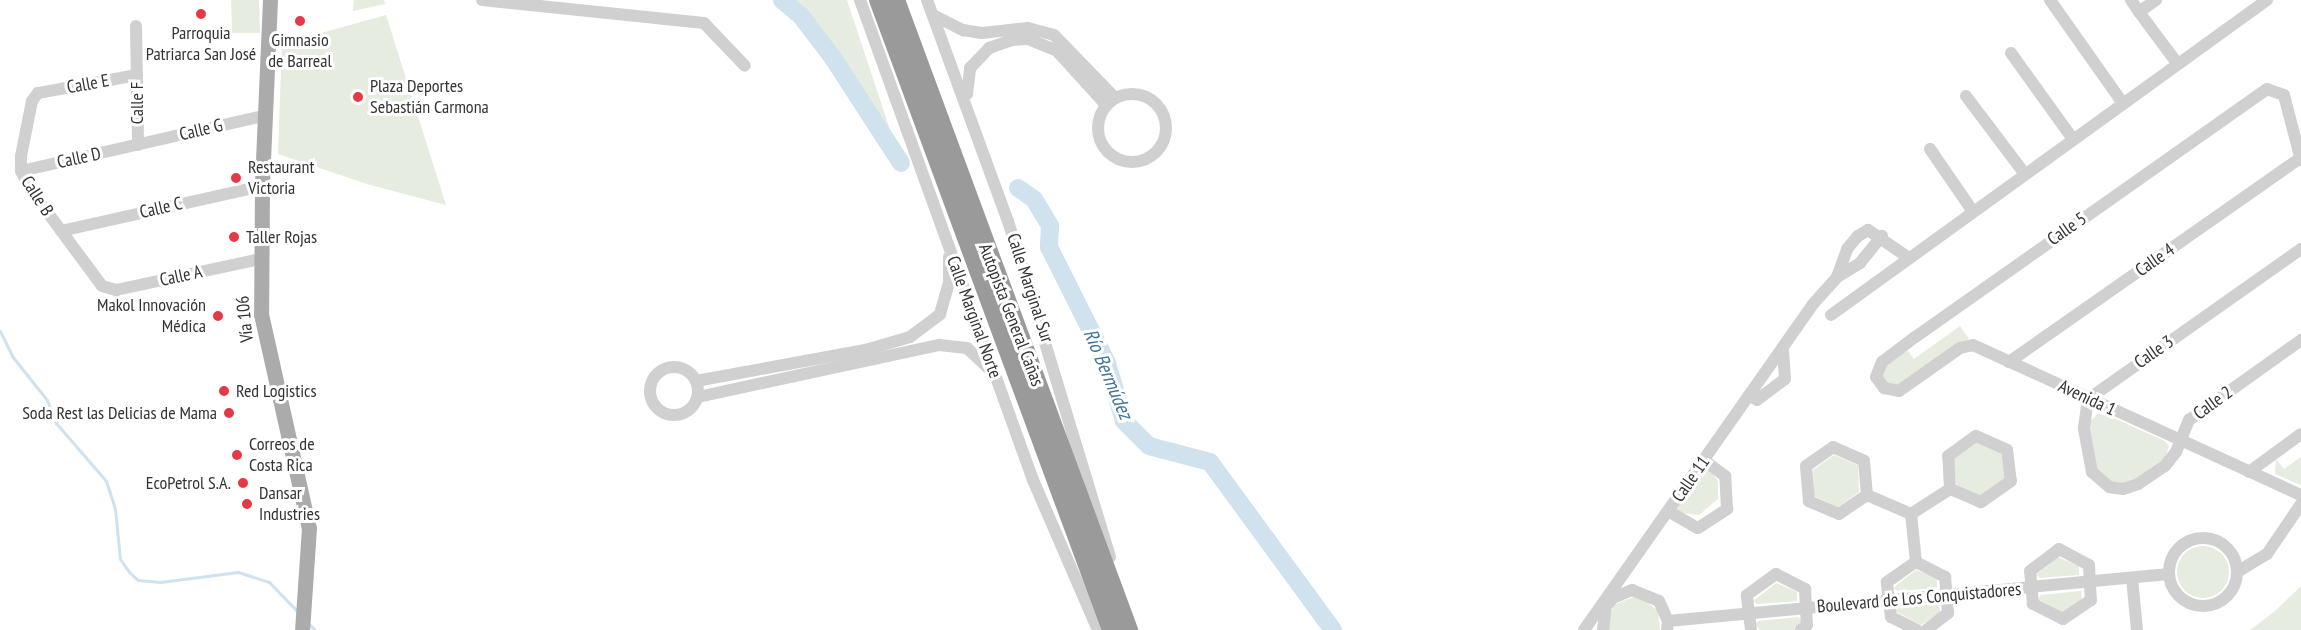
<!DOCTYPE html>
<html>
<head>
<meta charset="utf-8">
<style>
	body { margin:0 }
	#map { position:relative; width:2301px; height:630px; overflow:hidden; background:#fff; font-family:"PT Sans Narrow",sans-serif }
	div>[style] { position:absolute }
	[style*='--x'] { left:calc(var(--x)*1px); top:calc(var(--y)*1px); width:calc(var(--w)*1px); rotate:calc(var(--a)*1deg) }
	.green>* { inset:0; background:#e6ecdf }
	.round { border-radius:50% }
	.stream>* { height:3px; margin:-1.5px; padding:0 1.5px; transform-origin:1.5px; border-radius:1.5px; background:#cfe2ee }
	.river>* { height:18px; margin:-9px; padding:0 9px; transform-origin:9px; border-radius:9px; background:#cfe2ee }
	.minor>* { height:12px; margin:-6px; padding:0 6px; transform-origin:6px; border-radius:6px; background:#d0d0d0 }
	.minor>.ring { margin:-6px; padding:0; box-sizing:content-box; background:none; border:12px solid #d0d0d0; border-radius:50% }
	.major>* { height:15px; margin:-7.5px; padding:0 7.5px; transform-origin:7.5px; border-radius:7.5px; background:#ababab }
	.highway>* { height:18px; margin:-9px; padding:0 9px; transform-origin:9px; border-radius:9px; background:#9a9a9a }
	.dots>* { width:16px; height:16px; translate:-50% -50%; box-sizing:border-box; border:3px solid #fff; border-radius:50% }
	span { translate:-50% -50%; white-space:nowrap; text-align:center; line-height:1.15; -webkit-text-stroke:6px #fff; paint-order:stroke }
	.poi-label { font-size:18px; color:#333 }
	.left { translate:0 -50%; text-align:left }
	.right { translate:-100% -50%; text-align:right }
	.street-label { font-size:18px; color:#333 }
	.water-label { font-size:20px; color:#3f7597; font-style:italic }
</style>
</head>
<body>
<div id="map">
	<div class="green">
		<i style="clip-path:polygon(231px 0,259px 0,260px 33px,196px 33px,196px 29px,232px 29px)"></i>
		<i style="clip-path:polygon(354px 0,384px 0,385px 4px,353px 11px)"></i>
		<i style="clip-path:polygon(782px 0,847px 0,901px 163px,833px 58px,801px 16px)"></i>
		<i style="clip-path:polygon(386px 15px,446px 205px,367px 184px,278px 154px,282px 44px)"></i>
		<i style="clip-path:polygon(1960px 326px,1969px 339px,1898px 385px,1888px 385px,1882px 378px,1882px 368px,1907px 350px,1914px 359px)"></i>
		<i style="clip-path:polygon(2100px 412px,2165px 441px,2169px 446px,2165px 459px,2139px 477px,2117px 485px,2104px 480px,2092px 463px,2089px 422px)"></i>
		<i style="clip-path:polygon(1975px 441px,2001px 453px,2005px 480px,1981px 497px,1957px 487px,1953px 459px)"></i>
		<i style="clip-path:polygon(1834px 455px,1858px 465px,1859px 492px,1838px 507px,1814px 496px,1813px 470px)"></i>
		<i style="clip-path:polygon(2301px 457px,2301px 485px,2275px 474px,2276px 459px,2284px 469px)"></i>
		<i style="clip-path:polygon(1707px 467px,1718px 481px,1718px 499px,1699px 515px,1682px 513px,1675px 509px)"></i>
		<i class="round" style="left:2177px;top:546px;width:52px;height:52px"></i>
		<i style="clip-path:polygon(2058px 557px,2079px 566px,2079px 575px,2040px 578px,2036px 575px)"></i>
		<i style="clip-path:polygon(1916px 570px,1937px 578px,1937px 588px,1898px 591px,1893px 588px)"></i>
		<i style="clip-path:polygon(1776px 583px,1797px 592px,1797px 601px,1757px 604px,1753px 601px)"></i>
		<i style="clip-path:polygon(2301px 586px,2301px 630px,2250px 630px,2275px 611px)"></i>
		<i style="clip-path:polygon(2081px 591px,2082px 600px,2063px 613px,2038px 599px,2041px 595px)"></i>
		<i style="clip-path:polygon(1638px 595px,1658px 611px,1660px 630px,1609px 630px,1608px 621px,1614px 605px)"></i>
		<i style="clip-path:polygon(1939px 604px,1940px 613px,1921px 625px,1895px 611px,1899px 607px)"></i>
		<i style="clip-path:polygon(1798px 617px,1802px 621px,1794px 630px,1760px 630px,1755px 624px,1758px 621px)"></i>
	</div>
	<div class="stream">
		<i style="--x:0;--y:331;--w:28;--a:64"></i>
		<i style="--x:12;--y:356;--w:56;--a:51.5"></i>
		<i style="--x:47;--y:400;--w:25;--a:69"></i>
		<i style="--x:56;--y:423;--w:77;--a:49.2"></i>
		<i style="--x:106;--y:481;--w:29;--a:72"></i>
		<i style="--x:115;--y:509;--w:50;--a:84.3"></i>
		<i style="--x:120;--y:559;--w:16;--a:55"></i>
		<i style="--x:129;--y:572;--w:12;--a:42"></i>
		<i style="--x:138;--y:580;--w:22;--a:5"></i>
		<i style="--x:160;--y:582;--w:79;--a:-7.3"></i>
		<i style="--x:238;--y:572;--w:33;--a:18"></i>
		<i style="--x:269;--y:582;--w:43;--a:45.9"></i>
		<i style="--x:307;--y:622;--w:11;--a:45"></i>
	</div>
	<div class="river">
		<i style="--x:782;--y:0;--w:25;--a:40"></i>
		<i style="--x:801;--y:16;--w:53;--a:52.7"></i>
		<i style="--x:833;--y:58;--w:125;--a:57.1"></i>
		<i style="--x:1018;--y:188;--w:19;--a:35"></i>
		<i style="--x:1034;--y:199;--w:31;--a:59"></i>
		<i style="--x:1050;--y:226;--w:21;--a:93"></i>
		<i style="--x:1049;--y:247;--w:130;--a:63.4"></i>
		<i style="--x:1107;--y:363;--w:60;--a:73.7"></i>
		<i style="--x:1124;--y:421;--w:35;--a:45"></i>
		<i style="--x:1149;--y:446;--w:63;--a:14.7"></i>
		<i style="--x:1210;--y:462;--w:208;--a:53.8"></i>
	</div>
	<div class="minor">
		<i style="--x:482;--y:0;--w:223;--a:5.9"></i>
		<i style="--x:704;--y:23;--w:59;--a:46.4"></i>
		<i style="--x:860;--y:0;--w:510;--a:70.18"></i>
		<i style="--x:1033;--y:480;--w:163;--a:66.6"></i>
		<i style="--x:927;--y:0;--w:235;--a:69.9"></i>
		<i style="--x:1008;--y:221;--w:351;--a:73.1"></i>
		<i style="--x:2050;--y:0;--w:125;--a:54.8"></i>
		<i style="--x:2131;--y:0;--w:14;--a:56"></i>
		<i style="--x:2139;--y:12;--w:21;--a:-35"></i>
		<i style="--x:2139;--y:12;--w:64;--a:53.3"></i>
		<i style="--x:933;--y:15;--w:34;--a:27"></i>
		<i style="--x:963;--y:30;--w:19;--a:9"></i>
		<i style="--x:982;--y:33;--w:46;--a:-6.2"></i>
		<i style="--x:1028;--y:28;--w:27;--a:15"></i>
		<i style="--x:1054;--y:35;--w:88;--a:45.9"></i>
		<i style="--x:136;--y:26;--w:119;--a:89"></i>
		<i style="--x:2011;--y:53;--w:105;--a:54.3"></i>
		<i style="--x:137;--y:75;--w:101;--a:169.7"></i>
		<i style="--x:38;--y:93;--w:10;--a:127"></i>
		<i style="--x:32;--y:101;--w:56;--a:101.3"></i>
		<i style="--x:21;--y:156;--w:15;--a:90"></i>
		<i style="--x:21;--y:171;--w:21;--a:62"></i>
		<i style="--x:31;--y:190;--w:119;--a:53.5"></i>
		<i style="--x:102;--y:286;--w:15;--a:16"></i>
		<i style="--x:116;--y:290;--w:148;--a:-12.1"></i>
		<i class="ring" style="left:1098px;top:94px;width:56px;height:56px"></i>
		<i style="--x:967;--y:94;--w:26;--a:-83"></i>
		<i style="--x:970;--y:68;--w:28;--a:-46"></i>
		<i style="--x:989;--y:48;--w:24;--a:-19"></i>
		<i style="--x:1012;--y:40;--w:16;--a:-4"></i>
		<i style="--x:1028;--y:39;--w:31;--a:22"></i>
		<i style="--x:1057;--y:51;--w:73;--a:47.8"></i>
		<i style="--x:1966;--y:96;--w:96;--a:53"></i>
		<i style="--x:1930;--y:149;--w:74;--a:55.5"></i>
		<i style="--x:2301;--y:160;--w:67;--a:-104.7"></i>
		<i style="--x:2284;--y:95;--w:18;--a:-161"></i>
		<i style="--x:2267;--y:89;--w:431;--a:144.8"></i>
		<i style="--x:1915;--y:337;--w:41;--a:142.9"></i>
		<i style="--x:1882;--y:362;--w:16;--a:112"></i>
		<i style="--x:1876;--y:377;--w:14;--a:54"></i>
		<i style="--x:1884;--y:388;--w:15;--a:11"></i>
		<i style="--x:1899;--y:391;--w:75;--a:-35.2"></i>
		<i style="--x:1960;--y:348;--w:13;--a:-13"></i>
		<i style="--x:1973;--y:345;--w:361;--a:24.6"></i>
		<i style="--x:21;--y:171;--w:249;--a:-12.8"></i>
		<i style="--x:61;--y:231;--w:206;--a:-12.6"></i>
		<i style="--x:2301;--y:249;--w:261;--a:144.8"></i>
		<i style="--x:2088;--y:399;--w:30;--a:98"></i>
		<i style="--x:2084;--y:429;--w:44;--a:79.5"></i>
		<i style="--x:2092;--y:472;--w:23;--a:41"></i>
		<i style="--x:2109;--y:487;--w:14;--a:8"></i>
		<i style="--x:2123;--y:489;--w:16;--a:-18"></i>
		<i style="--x:2138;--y:484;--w:32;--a:-34"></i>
		<i style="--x:2165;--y:466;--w:18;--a:-52"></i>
		<i style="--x:2176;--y:452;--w:35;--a:-68"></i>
		<i style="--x:2189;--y:420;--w:138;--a:-35.5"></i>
		<i style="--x:1837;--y:277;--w:27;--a:-31"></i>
		<i style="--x:1860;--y:263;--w:35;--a:-51"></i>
		<i style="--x:1831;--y:315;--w:538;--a:-35.85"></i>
		<i style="--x:2009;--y:362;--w:355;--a:-35"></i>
		<i class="ring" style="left:650px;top:367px;width:36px;height:36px"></i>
		<i style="--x:696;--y:381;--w:172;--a:-10.4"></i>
		<i style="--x:865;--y:350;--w:47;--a:-16.1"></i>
		<i style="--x:910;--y:337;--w:38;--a:-37"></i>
		<i style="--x:940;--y:314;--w:32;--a:-74"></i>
		<i style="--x:949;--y:283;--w:26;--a:-90"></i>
		<i style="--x:1749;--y:395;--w:9;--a:32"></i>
		<i style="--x:1757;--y:400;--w:35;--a:-37"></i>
		<i style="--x:1785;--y:379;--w:32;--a:-94"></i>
		<i style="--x:698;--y:397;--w:247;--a:-12.2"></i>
		<i style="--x:939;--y:345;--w:28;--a:6"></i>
		<i style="--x:967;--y:348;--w:33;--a:43"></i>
		<i style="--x:1976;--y:436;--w:34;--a:24"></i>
		<i style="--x:2007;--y:450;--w:31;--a:83"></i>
		<i style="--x:2011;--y:481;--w:37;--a:145"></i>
		<i style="--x:1981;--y:502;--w:34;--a:-157"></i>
		<i style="--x:1950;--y:489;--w:33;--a:-93"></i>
		<i style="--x:1948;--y:456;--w:34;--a:-36"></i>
		<i style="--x:1833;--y:447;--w:34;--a:24"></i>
		<i style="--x:1864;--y:461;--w:34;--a:85"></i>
		<i style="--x:1867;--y:495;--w:34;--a:146"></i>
		<i style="--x:1839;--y:514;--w:33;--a:-157"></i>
		<i style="--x:1809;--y:501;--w:35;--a:-95"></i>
		<i style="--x:1806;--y:466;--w:33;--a:-35"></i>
		<i style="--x:2249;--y:472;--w:64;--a:-36.2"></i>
		<i style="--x:1867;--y:495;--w:48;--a:23.4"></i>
		<i style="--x:1668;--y:511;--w:34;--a:30"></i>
		<i style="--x:1698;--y:528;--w:35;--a:-33"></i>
		<i style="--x:1727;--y:509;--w:33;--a:-93"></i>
		<i style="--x:1725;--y:476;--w:26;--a:-143"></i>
		<i class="ring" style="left:2169px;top:538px;width:56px;height:56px"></i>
		<i style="--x:2059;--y:549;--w:34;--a:28"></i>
		<i style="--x:2089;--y:565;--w:35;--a:87"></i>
		<i style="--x:2091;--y:600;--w:34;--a:146"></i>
		<i style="--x:2063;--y:619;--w:34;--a:-153"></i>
		<i style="--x:2033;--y:604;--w:33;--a:-95"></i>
		<i style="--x:2030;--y:571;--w:36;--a:-37"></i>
		<i style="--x:1916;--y:562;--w:48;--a:-95.9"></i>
		<i style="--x:1911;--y:514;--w:46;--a:-32.7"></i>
		<i style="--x:2237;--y:572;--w:35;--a:-31"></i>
		<i style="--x:2267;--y:554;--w:60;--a:-55.8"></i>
		<i style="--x:2132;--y:578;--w:52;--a:84.5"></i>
		<i style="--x:1668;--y:621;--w:503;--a:-5.36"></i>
		<i style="--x:1584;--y:630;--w:398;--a:-54.9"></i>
		<i style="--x:1813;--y:304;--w:36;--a:-48"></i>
		<i style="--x:1837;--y:277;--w:30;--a:-70"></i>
		<i style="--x:1847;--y:249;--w:17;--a:-50"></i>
		<i style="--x:1858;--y:236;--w:12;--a:-31"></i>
		<i style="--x:1868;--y:230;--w:50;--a:34.3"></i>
		<i style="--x:1603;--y:630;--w:24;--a:-83"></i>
		<i style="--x:1606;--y:606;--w:11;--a:-49"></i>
		<i style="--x:1613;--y:598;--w:21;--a:-23"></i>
		<i style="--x:1632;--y:590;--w:29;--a:22"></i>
		<i style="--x:1659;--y:601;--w:22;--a:66"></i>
		<i style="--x:1668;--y:621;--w:9;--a:96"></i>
		<i style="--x:1751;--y:630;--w:35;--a:-97"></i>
		<i style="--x:1747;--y:595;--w:36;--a:-36"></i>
		<i style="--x:1776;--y:574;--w:33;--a:27"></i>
		<i style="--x:1805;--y:589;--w:36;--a:87"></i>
		<i style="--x:1807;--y:625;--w:8;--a:140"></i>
		<i style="--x:1917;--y:630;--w:29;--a:-153"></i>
		<i style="--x:1891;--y:617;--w:35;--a:-97"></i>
		<i style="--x:1887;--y:582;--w:35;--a:-35"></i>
		<i style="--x:1916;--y:562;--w:33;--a:27"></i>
		<i style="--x:1945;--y:577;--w:36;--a:85"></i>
		<i style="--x:1948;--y:613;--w:28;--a:142"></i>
	</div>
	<div class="major">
		<i style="--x:270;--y:0;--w:186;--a:92.5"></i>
		<i style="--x:262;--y:186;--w:128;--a:90.4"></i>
		<i style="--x:261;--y:314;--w:219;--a:77.4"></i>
		<i style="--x:309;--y:528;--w:102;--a:93.9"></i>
	</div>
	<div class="highway">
		<i style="--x:878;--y:0;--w:672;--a:69.7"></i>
		<i style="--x:896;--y:0;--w:672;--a:69.7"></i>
	</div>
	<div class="dots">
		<i style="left:201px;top:14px;background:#e63946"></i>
		<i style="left:300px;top:21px;background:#e63946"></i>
		<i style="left:358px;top:97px;background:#e63946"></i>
		<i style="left:236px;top:178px;background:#e63946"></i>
		<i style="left:234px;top:237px;background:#e63946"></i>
		<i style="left:218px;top:316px;background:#e63946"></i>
		<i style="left:224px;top:391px;background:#e63946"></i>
		<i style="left:229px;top:413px;background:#e63946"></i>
		<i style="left:237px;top:455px;background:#e63946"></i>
		<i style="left:243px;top:483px;background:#e63946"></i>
		<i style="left:247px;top:504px;background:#e63946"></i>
	</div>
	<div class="poi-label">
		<span style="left:201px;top:44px">Parroquia<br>Patriarca San José</span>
		<span style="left:300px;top:51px">Gimnasio<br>de Barreal</span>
		<span class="left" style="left:370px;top:97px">Plaza Deportes<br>Sebastián Carmona</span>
		<span class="left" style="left:248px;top:178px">Restaurant<br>Victoria</span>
		<span class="left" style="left:246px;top:237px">Taller Rojas</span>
		<span class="right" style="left:206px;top:316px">Makol Innovación<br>Médica</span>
		<span class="left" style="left:236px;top:391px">Red Logistics</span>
		<span class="right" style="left:217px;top:413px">Soda Rest las Delicias de Mama</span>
		<span class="left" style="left:249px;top:455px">Correos de<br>Costa Rica</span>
		<span class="right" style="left:231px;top:483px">EcoPetrol S.A.</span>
		<span class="left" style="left:259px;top:504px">Dansar<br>Industries</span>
	</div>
	<div class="street-label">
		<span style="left:88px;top:84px;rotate:-10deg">Calle E</span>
		<span style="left:137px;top:103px;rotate:-90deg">Calle F</span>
		<span style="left:201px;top:130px;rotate:-13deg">Calle G</span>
		<span style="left:79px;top:158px;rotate:-12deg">Calle D</span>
		<span style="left:37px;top:196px;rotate:57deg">Calle B</span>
		<span style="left:161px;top:208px;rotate:-13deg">Calle C</span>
		<span style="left:2067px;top:229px;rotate:-35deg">Calle 5</span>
		<span style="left:2155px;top:260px;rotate:-35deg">Calle 4</span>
		<span style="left:181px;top:276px;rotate:-12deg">Calle A</span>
		<span style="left:1030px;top:288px;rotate:72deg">Calle Marginal Sur</span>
		<span style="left:1011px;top:315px;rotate:69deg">Autopista General Cañas</span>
		<span style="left:974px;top:317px;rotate:70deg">Calle Marginal Norte</span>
		<span style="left:245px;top:319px;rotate:-96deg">Vía 106</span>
		<span style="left:2154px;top:352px;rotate:-35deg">Calle 3</span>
		<span style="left:2087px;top:398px;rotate:25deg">Avenida 1</span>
		<span style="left:2213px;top:403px;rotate:-36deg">Calle 2</span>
		<span style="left:1691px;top:479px;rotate:-55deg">Calle 11</span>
		<span style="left:1919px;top:598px;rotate:-5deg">Boulevard de Los Conquistadores</span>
	</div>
	<div class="water-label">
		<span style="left:1108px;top:374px;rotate:67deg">Río Bermúdez</span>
	</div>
</div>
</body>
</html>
